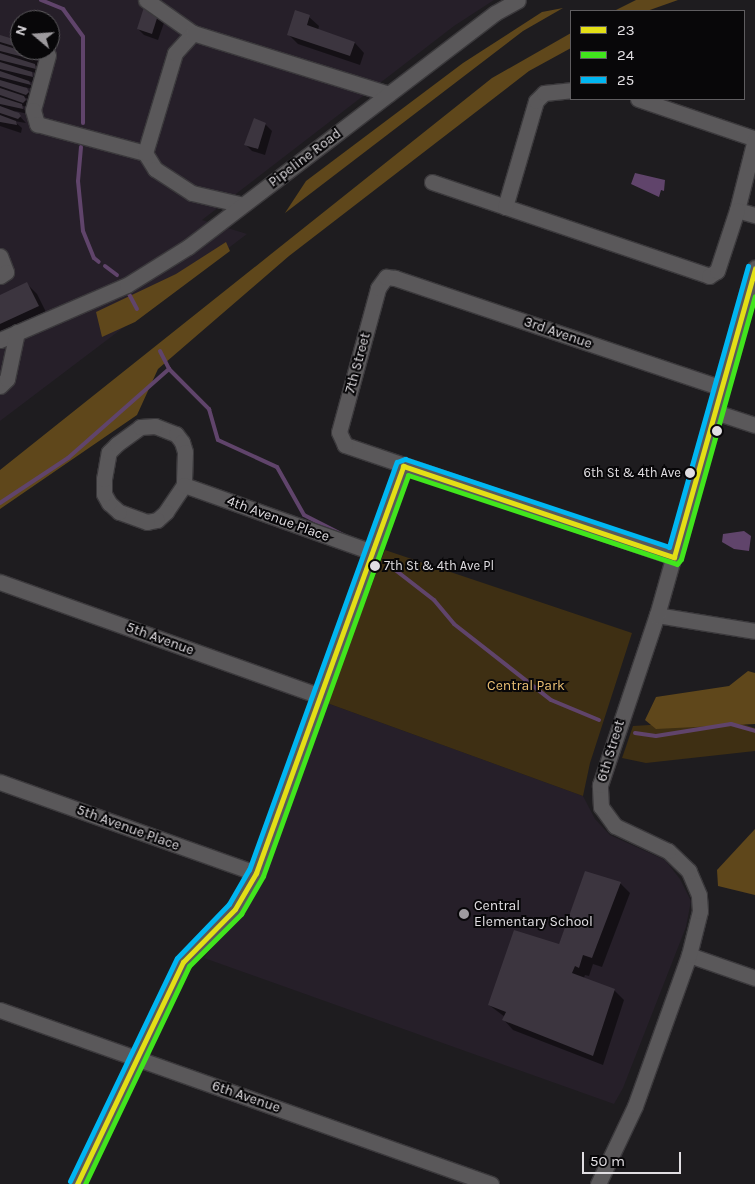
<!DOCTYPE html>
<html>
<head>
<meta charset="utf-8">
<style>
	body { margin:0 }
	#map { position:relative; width:755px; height:1184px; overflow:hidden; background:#1e1c1f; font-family:Karla,sans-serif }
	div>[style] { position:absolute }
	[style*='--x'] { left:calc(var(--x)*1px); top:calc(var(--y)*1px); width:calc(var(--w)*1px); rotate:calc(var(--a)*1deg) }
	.built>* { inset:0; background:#261f29 }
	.green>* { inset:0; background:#3e2f13 }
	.forest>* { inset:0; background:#5f471b }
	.water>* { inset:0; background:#60446b }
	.shadow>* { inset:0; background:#0007 }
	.stream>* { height:4px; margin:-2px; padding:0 2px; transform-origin:2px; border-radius:2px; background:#60446b }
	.building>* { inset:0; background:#3c353f }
	.roads { filter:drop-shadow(1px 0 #3b393c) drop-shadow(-1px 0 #3b393c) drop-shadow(0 1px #3b393c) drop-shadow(0 -1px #3b393c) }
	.minor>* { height:15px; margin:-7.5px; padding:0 7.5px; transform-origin:7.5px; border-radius:7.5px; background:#5a585a }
	.bus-1>* { height:5px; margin:-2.5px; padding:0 2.5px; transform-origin:2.5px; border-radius:2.5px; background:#e3df16 }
	.bus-2>* { height:5px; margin:-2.5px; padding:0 2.5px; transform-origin:2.5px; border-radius:2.5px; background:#41e51d }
	.bus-3>* { height:5px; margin:-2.5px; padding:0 2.5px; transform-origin:2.5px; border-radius:2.5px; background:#00b6f2 }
	.dots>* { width:14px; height:14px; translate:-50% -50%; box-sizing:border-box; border:2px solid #080709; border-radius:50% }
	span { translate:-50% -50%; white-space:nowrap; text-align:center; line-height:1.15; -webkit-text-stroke:4px #080709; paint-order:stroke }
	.bus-label { font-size:13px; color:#e1dee2 }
	.right { translate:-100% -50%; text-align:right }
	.left { translate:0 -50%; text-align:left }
	.street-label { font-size:14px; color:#e1dee2 }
	.park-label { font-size:14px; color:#ebc074 }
	.poi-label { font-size:14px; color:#e1dee2 }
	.legend { position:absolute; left:570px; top:10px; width:175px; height:90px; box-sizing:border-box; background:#080709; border:1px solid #5f5d60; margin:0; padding:6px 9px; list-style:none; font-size:15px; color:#e1dee2 }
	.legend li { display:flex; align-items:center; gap:10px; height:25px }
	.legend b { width:25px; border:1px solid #5f5d60 }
	.north { position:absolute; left:10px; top:10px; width:50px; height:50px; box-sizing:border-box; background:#080709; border:1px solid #5f5d60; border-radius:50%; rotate:288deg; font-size:14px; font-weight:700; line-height:20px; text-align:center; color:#e1dee2 }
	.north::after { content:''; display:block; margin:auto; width:18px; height:22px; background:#9d9a9e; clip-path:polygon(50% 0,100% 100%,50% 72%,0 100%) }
	.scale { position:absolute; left:582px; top:1152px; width:99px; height:22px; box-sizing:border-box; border:2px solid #e1dee2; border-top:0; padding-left:6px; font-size:15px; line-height:18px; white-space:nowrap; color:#e1dee2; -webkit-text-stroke:4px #080709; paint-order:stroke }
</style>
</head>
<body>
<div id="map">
	<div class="built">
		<i style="clip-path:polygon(evenodd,0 0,494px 0,454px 26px,202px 220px,247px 234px,0 421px,0 0,20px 20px,50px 20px,50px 50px,20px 50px,20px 20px)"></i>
		<i style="clip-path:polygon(327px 703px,583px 796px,595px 819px,610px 835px,665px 860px,680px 879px,691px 901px,686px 927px,623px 1088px,614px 1104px,204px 958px,253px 896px)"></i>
	</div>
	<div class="green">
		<i style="clip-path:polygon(385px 550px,632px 633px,590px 763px,583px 796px,327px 703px)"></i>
		<i style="clip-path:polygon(731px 720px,755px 728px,755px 751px,646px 763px,622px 758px,633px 726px)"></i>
	</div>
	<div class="forest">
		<i style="clip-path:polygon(636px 0,678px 0,647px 11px,614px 11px)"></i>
		<i style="clip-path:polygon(563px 8px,523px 31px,285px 213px,306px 181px,463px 63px,542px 12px)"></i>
		<i style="clip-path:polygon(571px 33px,571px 48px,529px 71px,289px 256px,158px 369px,137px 415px,0 509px,0 470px,492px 78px)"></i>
		<i style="clip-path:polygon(226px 242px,230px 251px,135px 322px,102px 337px,96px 312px,176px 274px)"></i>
		<i style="clip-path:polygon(748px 671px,755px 673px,755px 724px,656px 729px,645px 720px,656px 697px,729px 686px)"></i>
		<i style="clip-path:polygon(755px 829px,755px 895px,718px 886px,717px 870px)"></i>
	</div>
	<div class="water">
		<i style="clip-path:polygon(635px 173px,665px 180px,664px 191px,661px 190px,659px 197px,631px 184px)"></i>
		<i style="clip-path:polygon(744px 531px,751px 536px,749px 551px,734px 549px,722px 542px,723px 534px)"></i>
	</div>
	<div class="shadow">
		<i style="clip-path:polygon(144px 9px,165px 20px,158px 40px,144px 35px,138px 29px)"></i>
		<i style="clip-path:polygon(309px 17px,319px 26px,318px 30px,355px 43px,364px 53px,360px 65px,298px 44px,288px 34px)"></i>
		<i style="clip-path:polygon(0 36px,20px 43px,20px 50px,40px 50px,46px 56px,46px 60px,37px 57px,44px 64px,43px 68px,34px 65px,41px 74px,28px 71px,38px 80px,37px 84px,28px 81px,36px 90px,24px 87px,33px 96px,32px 100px,23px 97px,30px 104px,30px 108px,20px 105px,28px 114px,15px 111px,26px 123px,14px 121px,22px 128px,21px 133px,0 126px)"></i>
		<i style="clip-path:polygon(265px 124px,272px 131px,265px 155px,252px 151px,245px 144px)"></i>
		<i style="clip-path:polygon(27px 284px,37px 294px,48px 316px,0 338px,0 297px)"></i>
		<i style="clip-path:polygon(585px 873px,621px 884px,630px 893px,602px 967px,593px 964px,589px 976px,585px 975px,584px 978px,614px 990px,624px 1000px,603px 1065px,513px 1030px,504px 1020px,505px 1017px,489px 1005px,559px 945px)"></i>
	</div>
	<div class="stream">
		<i style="--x:41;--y:0;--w:24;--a:22"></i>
		<i style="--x:63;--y:9;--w:34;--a:54"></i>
		<i style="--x:83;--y:37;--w:86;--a:90"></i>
		<i style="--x:81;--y:147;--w:34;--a:95"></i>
		<i style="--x:78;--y:181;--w:50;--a:84.3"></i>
		<i style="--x:83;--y:231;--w:29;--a:68"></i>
		<i style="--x:94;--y:258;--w:6;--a:39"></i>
		<i style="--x:105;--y:266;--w:15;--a:37"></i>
		<i style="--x:129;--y:294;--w:17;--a:62"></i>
		<i style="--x:160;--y:351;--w:20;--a:63"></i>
		<i style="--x:169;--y:369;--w:57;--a:45"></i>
		<i style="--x:209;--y:409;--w:32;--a:74"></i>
		<i style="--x:218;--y:440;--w:65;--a:24.6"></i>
		<i style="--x:277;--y:467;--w:55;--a:60.6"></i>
		<i style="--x:304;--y:515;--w:48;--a:27.1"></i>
		<i style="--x:0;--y:503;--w:82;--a:-33.5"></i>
		<i style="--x:68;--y:458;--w:135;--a:-41.4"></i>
		<i style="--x:394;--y:569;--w:51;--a:37.8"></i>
		<i style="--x:434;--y:600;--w:31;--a:50"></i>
		<i style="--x:454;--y:624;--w:123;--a:38.1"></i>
		<i style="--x:551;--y:700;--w:52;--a:22.6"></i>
		<i style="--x:635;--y:733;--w:21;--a:8"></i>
		<i style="--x:656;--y:736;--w:76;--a:-9.1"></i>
		<i style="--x:731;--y:724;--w:25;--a:16"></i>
	</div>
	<div class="building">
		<i style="clip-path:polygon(144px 7px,159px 12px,152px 34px,137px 29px)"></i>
		<i style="clip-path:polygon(295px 10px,310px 15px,307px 25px,355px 42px,350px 56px,287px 35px)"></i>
		<i style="clip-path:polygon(0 35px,20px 41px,20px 48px,0 42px)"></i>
		<i style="clip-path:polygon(0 44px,38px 56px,39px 61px,0 51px)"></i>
		<i style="clip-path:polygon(27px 50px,42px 50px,39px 54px)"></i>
		<i style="clip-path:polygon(0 53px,35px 64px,36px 69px,0 60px)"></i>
		<i style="clip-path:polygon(0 62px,32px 72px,33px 77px,0 69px)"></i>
		<i style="clip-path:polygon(0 71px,29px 81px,31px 85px,0 77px)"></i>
		<i style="clip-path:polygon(0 80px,27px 88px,29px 92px,26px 95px,0 86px)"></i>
		<i style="clip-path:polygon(0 88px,24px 96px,26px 100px,23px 103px,0 95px)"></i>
		<i style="clip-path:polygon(0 97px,22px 104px,23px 109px,0 104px)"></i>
		<i style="clip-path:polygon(0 106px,19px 113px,21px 116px,18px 119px,0 113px)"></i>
		<i style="clip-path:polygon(0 115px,16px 121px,17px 125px,0 122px)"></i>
		<i style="clip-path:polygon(254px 118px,266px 123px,258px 149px,244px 145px)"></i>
		<i style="clip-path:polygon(27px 282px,39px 306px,0 324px,0 295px)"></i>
		<i style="clip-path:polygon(585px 871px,621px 882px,592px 958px,583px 955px,579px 968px,575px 966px,572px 973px,615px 989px,593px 1056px,502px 1020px,506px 1012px,488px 1005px,514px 930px,559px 944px)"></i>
	</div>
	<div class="roads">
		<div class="minor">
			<i style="--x:146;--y:0;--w:57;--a:35.1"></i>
			<i style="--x:48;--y:55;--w:57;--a:105.3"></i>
			<i style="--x:33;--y:110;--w:15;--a:74"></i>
			<i style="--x:37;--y:124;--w:112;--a:15"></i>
			<i style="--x:145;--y:153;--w:19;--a:58"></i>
			<i style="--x:155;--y:169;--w:44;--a:33"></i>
			<i style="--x:192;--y:193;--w:52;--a:13.2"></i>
			<i style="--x:638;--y:99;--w:121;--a:18.7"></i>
			<i style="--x:755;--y:139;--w:73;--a:104.2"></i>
			<i style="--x:737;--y:210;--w:19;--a:16"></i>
			<i style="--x:145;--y:153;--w:104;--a:-73.3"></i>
			<i style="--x:175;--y:53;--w:27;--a:-48"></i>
			<i style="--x:193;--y:33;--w:205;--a:17.3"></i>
			<i style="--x:432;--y:182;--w:293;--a:18.7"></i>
			<i style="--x:709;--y:276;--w:9;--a:-32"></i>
			<i style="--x:717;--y:271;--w:64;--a:-71.8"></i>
			<i style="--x:505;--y:207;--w:110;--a:-73.7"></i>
			<i style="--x:536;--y:101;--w:11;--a:-45"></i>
			<i style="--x:544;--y:93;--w:27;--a:-6"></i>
			<i style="--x:0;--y:256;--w:17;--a:69"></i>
			<i style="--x:6;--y:272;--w:7;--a:146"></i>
			<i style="--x:0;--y:340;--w:138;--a:-23.4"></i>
			<i style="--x:127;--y:285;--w:72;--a:-31.9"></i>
			<i style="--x:188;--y:247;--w:386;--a:-37.3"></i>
			<i style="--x:495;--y:13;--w:26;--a:-29"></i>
			<i style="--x:0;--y:386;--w:10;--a:-45"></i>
			<i style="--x:7;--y:379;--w:48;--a:-78"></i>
			<i style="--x:715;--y:412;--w:42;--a:18"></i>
			<i style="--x:155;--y:426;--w:22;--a:21"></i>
			<i style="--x:176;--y:434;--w:10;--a:53"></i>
			<i style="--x:182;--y:442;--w:10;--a:73"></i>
			<i style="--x:185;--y:452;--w:33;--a:92"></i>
			<i style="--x:184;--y:485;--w:32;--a:124"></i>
			<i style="--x:166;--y:512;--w:12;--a:138"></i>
			<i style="--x:157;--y:520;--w:10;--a:169"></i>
			<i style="--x:147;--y:522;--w:30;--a:-160"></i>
			<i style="--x:119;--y:512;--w:13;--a:-138"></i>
			<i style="--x:109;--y:503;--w:10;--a:-119"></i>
			<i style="--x:104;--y:494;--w:15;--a:-90"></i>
			<i style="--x:104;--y:479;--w:27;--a:-80"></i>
			<i style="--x:109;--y:452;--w:11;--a:-45"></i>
			<i style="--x:117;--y:444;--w:29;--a:-36"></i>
			<i style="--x:140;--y:427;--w:15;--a:-4"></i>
			<i style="--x:184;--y:485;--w:200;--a:19.6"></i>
			<i style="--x:674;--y:557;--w:348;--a:-161.2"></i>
			<i style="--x:345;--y:445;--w:14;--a:-115"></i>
			<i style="--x:339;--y:432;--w:149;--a:-74.8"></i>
			<i style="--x:378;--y:288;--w:14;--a:-54"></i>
			<i style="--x:386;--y:277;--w:9;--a:6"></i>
			<i style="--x:395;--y:278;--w:345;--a:18.6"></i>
			<i style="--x:0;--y:582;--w:340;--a:19.6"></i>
			<i style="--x:657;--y:615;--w:99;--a:9.3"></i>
			<i style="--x:0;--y:782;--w:272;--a:19.6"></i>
			<i style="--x:689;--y:955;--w:70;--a:19.2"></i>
			<i style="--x:0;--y:1010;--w:521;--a:19.51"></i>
			<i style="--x:77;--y:1184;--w:246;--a:-64.5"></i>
			<i style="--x:183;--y:962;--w:74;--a:-45.5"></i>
			<i style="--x:235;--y:909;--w:42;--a:-59.7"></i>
			<i style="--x:256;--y:873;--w:433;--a:-70.1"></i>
			<i style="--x:598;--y:1184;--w:86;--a:-64.6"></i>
			<i style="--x:635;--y:1106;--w:160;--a:-70.3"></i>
			<i style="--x:689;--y:955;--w:45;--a:-76"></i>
			<i style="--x:700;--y:911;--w:16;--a:-94"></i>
			<i style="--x:699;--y:895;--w:26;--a:-113"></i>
			<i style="--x:689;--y:871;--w:29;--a:-136"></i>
			<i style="--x:668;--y:851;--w:59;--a:-154.7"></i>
			<i style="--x:615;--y:826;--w:24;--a:-126"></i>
			<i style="--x:601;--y:807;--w:22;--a:-93"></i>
			<i style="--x:600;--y:785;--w:179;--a:-71.5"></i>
			<i style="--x:657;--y:615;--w:361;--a:-74.2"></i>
		</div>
	</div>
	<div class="bus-1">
		<i style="--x:77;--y:1184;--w:246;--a:-64.5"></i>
		<i style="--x:183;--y:962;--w:74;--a:-45.5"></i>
		<i style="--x:235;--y:909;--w:42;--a:-59.7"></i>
		<i style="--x:256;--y:873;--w:433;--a:-70.1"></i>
		<i style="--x:403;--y:466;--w:286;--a:18.6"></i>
		<i style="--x:674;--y:557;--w:300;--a:-74.3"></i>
	</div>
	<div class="bus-2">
		<i style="--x:85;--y:1184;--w:242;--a:-64.5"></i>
		<i style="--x:189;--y:966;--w:74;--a:-45"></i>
		<i style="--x:241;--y:914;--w:44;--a:-59.9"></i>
		<i style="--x:263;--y:876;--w:426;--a:-70.1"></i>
		<i style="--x:408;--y:475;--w:283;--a:18.3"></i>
		<i style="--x:677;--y:564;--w:6;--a:-51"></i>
		<i style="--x:681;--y:559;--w:273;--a:-74.3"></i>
	</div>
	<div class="bus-3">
		<i style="--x:70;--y:1181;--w:247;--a:-64.4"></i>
		<i style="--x:177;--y:958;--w:75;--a:-46.1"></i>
		<i style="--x:229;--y:904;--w:39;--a:-60"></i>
		<i style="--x:249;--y:870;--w:434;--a:-70.1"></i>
		<i style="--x:397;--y:462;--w:9;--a:-21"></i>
		<i style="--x:405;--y:459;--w:278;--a:18.4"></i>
		<i style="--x:669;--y:547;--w:292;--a:-74.3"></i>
	</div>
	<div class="dots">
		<i style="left:717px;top:431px;background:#e1dee2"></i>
		<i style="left:690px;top:473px;background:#e1dee2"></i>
		<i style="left:375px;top:566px;background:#e1dee2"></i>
		<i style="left:464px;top:914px;background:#9d9a9e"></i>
	</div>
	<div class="bus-label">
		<span class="right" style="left:681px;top:473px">6th St &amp; 4th Ave</span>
		<span class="left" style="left:384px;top:566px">7th St &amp; 4th Ave Pl</span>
	</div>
	<div class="street-label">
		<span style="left:305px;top:158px;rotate:-37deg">Pipeline Road</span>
		<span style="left:558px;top:333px;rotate:19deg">3rd Avenue</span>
		<span style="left:358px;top:363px;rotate:-75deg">7th Street</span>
		<span style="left:278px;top:519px;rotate:20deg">4th Avenue Place</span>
		<span style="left:160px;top:639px;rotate:20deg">5th Avenue</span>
		<span style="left:611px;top:751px;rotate:-73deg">6th Street</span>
		<span style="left:128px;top:828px;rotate:20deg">5th Avenue Place</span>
		<span style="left:246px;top:1097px;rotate:19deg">6th Avenue</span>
	</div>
	<div class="park-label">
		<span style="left:526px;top:686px">Central Park</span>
	</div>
	<div class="poi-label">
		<span class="left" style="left:474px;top:914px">Central<br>Elementary School</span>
	</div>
	<ul class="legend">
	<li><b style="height:6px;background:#e3df16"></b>23</li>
	<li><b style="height:6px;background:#41e51d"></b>24</li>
	<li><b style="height:6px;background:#00b6f2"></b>25</li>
	</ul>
	<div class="north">N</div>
	<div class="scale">50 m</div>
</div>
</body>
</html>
